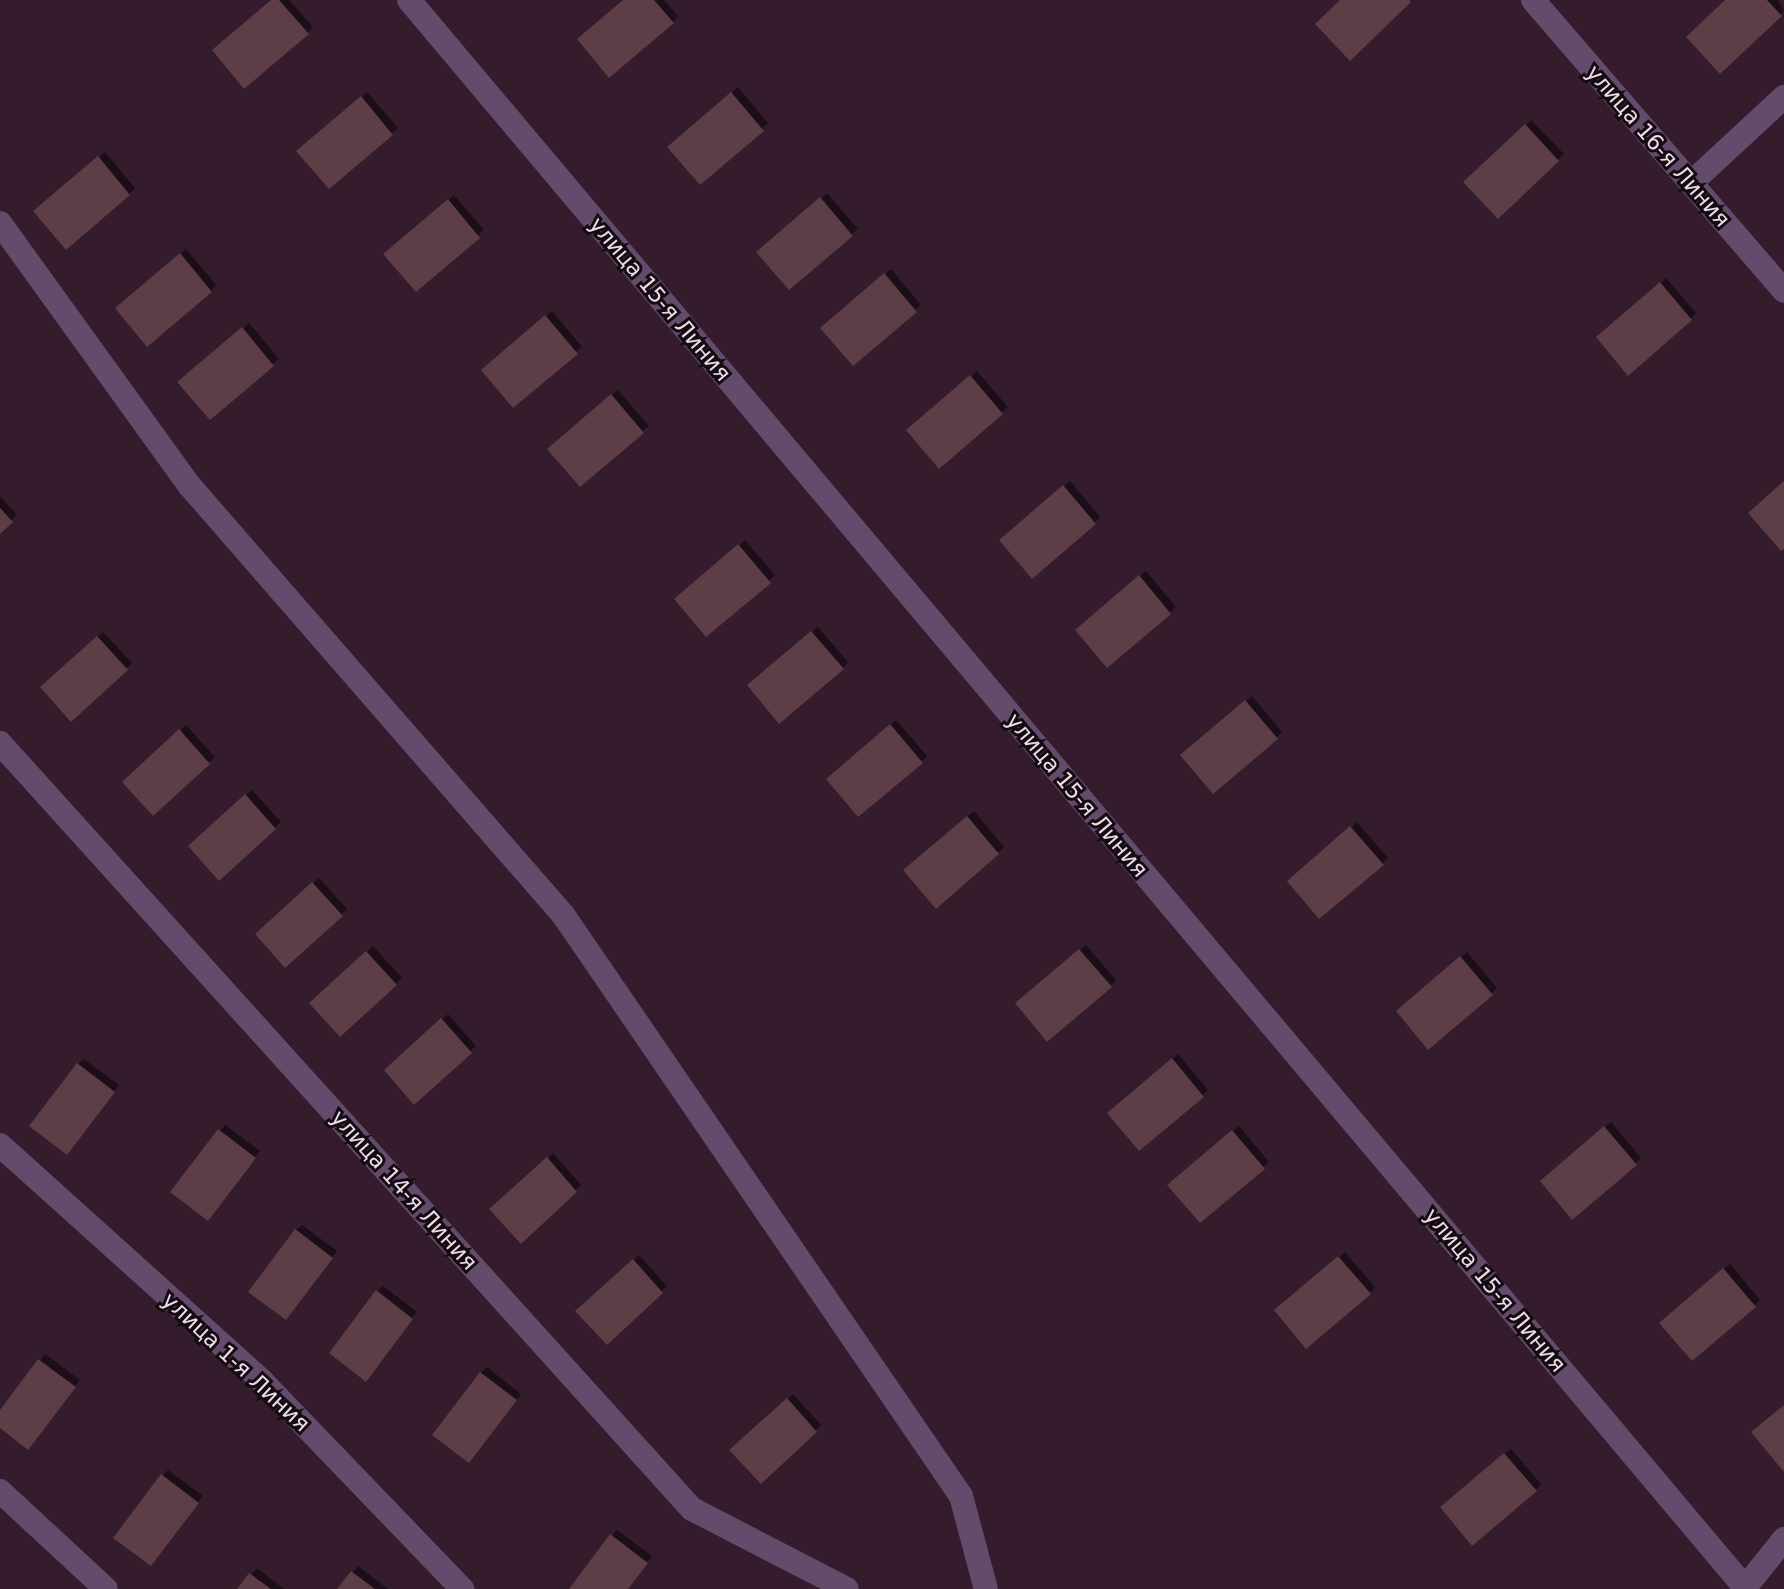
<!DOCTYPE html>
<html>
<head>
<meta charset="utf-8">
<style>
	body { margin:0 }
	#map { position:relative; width:1784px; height:1589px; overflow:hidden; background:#341c2d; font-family:"DejaVu Sans",sans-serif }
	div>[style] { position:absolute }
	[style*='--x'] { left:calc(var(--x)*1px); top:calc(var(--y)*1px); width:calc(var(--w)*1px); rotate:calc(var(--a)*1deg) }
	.shadow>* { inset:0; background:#0007 }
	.building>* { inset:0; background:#5d3d46 }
	.lane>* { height:24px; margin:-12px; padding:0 12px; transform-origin:12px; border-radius:12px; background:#634c6b }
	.street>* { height:24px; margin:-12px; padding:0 12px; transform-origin:12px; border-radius:12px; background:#634c6b }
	span { translate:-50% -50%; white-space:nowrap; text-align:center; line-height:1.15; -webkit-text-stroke:6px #150b12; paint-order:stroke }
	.street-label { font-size:22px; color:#eddce7 }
</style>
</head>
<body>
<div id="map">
	<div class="shadow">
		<i style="clip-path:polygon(273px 0,289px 0,313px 27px,308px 33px)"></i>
		<i style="clip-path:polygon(625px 0,664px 0,678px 16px,673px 22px)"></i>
		<i style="clip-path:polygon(1727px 0,1778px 0,1784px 11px,1720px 71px)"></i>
		<i style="clip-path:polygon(738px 87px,768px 123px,700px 182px,675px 141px)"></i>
		<i style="clip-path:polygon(367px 92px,398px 128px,329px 187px,304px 145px)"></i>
		<i style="clip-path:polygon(1531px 120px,1564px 154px,1498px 216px,1466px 182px)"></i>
		<i style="clip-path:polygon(105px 152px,135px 188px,129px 194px,41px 206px)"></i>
		<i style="clip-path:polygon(827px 193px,858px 229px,789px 287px,764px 246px)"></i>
		<i style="clip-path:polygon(454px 195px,484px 230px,416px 290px,391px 248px)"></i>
		<i style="clip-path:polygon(186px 249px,216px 285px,211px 291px,123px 303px)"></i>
		<i style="clip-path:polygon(891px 269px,921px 305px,915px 310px,829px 322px)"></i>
		<i style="clip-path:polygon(1666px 278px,1696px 313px,1691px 319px,1604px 332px)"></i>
		<i style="clip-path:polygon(552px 311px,582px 347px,576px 352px,489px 364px)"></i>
		<i style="clip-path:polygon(249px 323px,279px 359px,210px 417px,186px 376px)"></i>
		<i style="clip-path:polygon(977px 371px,1008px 407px,939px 466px,915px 424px)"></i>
		<i style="clip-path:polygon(618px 390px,649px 426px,580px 484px,556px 443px)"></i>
		<i style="clip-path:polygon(1070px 481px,1100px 517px,1094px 523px,1008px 535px)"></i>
		<i style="clip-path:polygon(0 496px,17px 515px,0 531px)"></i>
		<i style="clip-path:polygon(745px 540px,775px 575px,707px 635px,682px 593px)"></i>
		<i style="clip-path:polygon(1146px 571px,1176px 607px,1108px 666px,1083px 625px)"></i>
		<i style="clip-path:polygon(818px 627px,848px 662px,843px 668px,755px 680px)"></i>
		<i style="clip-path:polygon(103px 632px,132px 663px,71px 719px,43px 687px)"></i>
		<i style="clip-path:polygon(1252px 696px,1282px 732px,1276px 738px,1189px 750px)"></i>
		<i style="clip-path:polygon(896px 720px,927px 756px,922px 761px,834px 773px)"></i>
		<i style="clip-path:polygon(186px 725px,215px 757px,153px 813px,125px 782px)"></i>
		<i style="clip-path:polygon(252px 790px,281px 822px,219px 878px,190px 847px)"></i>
		<i style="clip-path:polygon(974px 811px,1004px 847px,998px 853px,911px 864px)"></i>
		<i style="clip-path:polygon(1357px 822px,1388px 858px,1382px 864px,1295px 876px)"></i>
		<i style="clip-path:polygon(319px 878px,347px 909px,286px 965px,257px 934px)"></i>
		<i style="clip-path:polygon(1086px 945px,1116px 980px,1110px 986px,1023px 998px)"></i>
		<i style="clip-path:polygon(373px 946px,402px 978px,340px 1034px,311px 1003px)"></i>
		<i style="clip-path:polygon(1467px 952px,1497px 988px,1491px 994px,1404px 1005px)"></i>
		<i style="clip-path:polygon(448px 1014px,476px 1046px,415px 1102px,387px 1070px)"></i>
		<i style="clip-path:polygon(1178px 1054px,1208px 1090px,1203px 1095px,1115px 1107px)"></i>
		<i style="clip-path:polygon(84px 1059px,119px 1085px,72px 1146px,78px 1064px)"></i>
		<i style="clip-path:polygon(1611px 1122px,1641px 1158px,1635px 1164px,1548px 1176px)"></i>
		<i style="clip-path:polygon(225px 1125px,260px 1151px,213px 1213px,220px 1131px)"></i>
		<i style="clip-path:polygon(1239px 1126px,1269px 1162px,1263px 1167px,1176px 1179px)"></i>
		<i style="clip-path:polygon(553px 1153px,581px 1185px,521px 1241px,492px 1209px)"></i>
		<i style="clip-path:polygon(302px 1225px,337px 1251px,291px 1312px,296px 1230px)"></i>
		<i style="clip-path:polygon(1345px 1252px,1375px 1287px,1370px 1293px,1282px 1305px)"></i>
		<i style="clip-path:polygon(639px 1255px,667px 1286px,607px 1342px,578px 1311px)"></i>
		<i style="clip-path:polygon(1730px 1264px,1760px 1300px,1692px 1358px,1667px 1317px)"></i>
		<i style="clip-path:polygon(383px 1286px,417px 1312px,372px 1373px,377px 1291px)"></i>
		<i style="clip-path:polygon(45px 1354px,80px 1380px,33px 1442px,0 1426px,0 1413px)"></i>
		<i style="clip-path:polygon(487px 1367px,521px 1394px,475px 1455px,481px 1373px)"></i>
		<i style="clip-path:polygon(793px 1394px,821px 1425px,761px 1482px,732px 1450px)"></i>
		<i style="clip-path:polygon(1511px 1449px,1541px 1484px,1536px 1490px,1448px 1502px)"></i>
		<i style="clip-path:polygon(168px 1470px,203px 1496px,157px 1558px,163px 1475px)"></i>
		<i style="clip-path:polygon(617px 1530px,652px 1556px,627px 1589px,571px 1589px)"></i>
		<i style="clip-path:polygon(358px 1566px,388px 1589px,339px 1589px)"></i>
		<i style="clip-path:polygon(257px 1568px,284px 1589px,240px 1589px)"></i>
	</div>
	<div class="building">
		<i style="clip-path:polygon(271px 0,279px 0,309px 34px,244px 89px,212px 50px)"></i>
		<i style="clip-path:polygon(623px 0,654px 0,674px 23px,609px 78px,577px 39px)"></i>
		<i style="clip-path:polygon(1340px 0,1409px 0,1411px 2px,1350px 61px,1315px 24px)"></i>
		<i style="clip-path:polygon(1725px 0,1767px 0,1782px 16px,1720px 74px,1686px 37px)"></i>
		<i style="clip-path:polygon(731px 92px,764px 131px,700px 185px,667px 147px)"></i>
		<i style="clip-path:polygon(361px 96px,393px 135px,329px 189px,296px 151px)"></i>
		<i style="clip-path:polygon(1525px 124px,1559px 161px,1498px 219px,1463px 182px)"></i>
		<i style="clip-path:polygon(98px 156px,130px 195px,66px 250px,33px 211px)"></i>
		<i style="clip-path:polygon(820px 197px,853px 236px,789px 290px,756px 252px)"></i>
		<i style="clip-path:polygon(448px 199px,480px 238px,416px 292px,383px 254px)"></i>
		<i style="clip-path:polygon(180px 253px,212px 292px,147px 347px,115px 308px)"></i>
		<i style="clip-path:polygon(884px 273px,917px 312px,853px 366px,820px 328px)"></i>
		<i style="clip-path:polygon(1660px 282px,1692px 320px,1628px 376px,1596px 337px)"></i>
		<i style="clip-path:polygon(545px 315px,578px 354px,513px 408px,481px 370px)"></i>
		<i style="clip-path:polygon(242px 327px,274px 366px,210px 420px,177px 382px)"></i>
		<i style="clip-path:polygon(970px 375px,1003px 414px,939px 469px,906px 430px)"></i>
		<i style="clip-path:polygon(611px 394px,644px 433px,580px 487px,547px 449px)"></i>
		<i style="clip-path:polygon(1784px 481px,1784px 549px,1781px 551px,1748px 513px)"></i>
		<i style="clip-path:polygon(1063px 485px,1096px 524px,1032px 579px,999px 540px)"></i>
		<i style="clip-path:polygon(0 508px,13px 522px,0 534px)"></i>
		<i style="clip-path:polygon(738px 544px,771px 583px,706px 637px,674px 599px)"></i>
		<i style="clip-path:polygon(1139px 575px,1171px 614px,1107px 668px,1075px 630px)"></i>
		<i style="clip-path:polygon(811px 631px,844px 669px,779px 724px,747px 685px)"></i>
		<i style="clip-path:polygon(97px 636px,128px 670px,71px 722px,40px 687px)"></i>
		<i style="clip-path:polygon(1245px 700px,1278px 739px,1213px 794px,1180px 755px)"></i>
		<i style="clip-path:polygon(890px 724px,923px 763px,858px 817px,826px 779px)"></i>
		<i style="clip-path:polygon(179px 729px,210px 764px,153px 816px,122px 782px)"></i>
		<i style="clip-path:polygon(245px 794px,276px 829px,219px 881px,188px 846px)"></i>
		<i style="clip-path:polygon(967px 816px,999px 854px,936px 909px,903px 870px)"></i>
		<i style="clip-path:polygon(1350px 826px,1384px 865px,1319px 919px,1287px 881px)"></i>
		<i style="clip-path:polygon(312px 882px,343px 916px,285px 968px,255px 934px)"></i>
		<i style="clip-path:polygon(1079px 949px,1112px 987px,1047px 1042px,1015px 1003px)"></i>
		<i style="clip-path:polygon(366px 951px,397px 985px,340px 1037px,309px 1003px)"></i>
		<i style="clip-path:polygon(1460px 956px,1493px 995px,1428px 1050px,1396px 1011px)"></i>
		<i style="clip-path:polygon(441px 1018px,472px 1053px,414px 1105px,384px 1070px)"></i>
		<i style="clip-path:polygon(1172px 1058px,1204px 1097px,1139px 1151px,1107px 1113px)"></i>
		<i style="clip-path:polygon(77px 1063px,115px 1092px,67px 1155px,29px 1126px)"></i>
		<i style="clip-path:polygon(1604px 1126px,1637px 1165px,1572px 1220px,1540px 1181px)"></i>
		<i style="clip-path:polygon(218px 1129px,256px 1158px,208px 1221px,170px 1192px)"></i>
		<i style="clip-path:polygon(1232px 1130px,1265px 1169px,1200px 1223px,1167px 1185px)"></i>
		<i style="clip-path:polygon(547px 1157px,577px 1192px,521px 1244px,489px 1209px)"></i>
		<i style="clip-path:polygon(295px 1229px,333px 1258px,286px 1320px,248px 1292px)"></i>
		<i style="clip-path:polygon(1338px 1256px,1371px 1294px,1306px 1349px,1274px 1310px)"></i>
		<i style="clip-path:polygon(633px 1259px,663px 1293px,607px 1345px,575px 1311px)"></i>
		<i style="clip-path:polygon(1723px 1268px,1756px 1307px,1692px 1361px,1659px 1323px)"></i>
		<i style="clip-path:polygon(376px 1290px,413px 1319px,366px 1382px,329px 1353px)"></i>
		<i style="clip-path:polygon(38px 1359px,76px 1387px,28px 1450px,0 1428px,0 1410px)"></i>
		<i style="clip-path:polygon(480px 1372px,517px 1400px,469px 1463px,432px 1435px)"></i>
		<i style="clip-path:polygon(787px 1398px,817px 1432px,761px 1484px,729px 1450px)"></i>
		<i style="clip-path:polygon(1784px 1405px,1784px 1472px,1751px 1432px)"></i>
		<i style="clip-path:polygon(1504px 1453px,1537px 1491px,1472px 1546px,1440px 1507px)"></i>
		<i style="clip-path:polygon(161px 1474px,199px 1503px,151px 1566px,113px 1538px)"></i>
		<i style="clip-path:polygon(610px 1534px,648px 1563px,628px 1589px,569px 1589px)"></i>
		<i style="clip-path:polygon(351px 1571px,375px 1589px,337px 1589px)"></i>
		<i style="clip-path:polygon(249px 1573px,271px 1589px,237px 1589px)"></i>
	</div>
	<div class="lane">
		<i style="--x:1691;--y:183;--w:127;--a:-42.8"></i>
		<i style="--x:0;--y:223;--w:323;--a:54.2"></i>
		<i style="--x:189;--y:485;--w:571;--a:48.97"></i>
		<i style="--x:564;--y:916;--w:703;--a:55.61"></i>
		<i style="--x:961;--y:1496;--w:96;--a:75"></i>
		<i style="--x:1744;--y:1589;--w:64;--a:-51.3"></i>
	</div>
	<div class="street">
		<i style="--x:409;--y:0;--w:2077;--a:49.92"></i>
		<i style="--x:1533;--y:0;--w:384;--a:49.2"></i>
		<i style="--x:0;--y:743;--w:1032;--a:47.91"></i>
		<i style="--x:692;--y:1509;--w:174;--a:27.3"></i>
		<i style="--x:0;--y:1145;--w:353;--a:42"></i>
		<i style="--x:262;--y:1381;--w:289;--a:46.1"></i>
		<i style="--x:0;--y:1491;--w:144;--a:42.8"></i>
	</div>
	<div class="street-label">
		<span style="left:1658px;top:146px;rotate:49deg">улица 16-я Линия</span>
		<span style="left:660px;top:299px;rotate:50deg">улица 15-я Линия</span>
		<span style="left:1077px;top:795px;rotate:50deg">улица 15-я Линия</span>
		<span style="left:404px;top:1190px;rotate:48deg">улица 14-я Линия</span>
		<span style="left:1495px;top:1290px;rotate:50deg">улица 15-я Линия</span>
		<span style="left:236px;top:1362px;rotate:43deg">улица 1-я Линия</span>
	</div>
</div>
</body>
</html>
